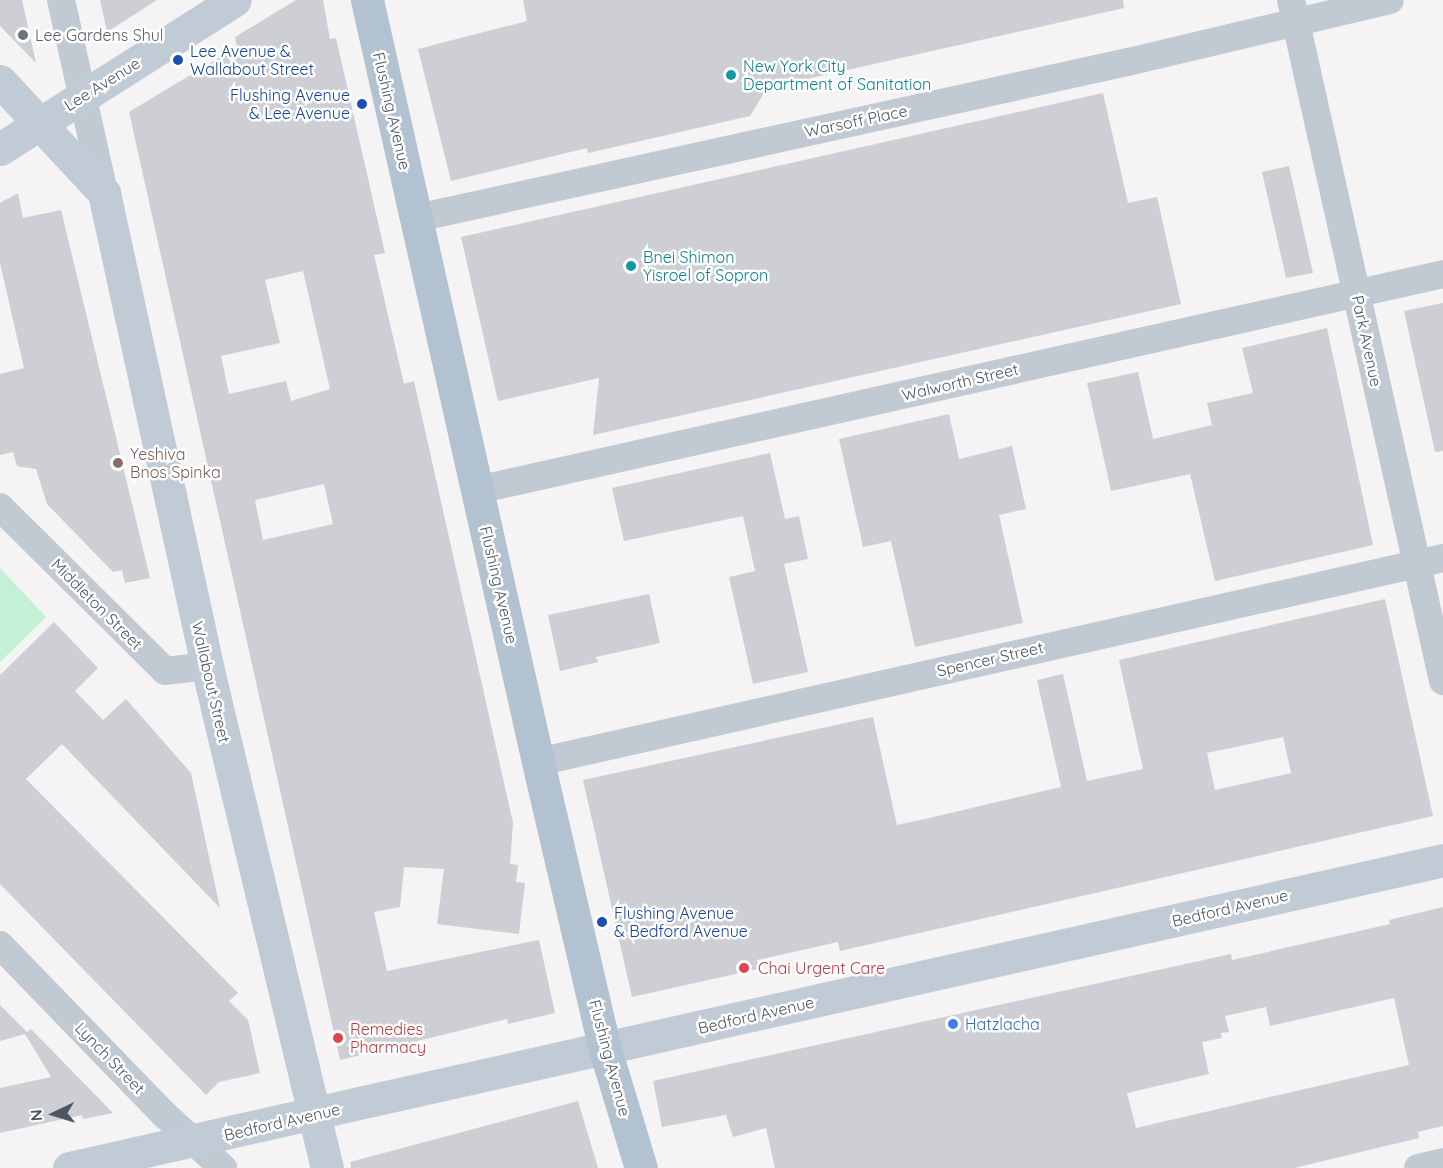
<!DOCTYPE html>
<html>
<head>
<meta charset="utf-8">
<style>
	body { margin:0 }
	#map { position:relative; width:1443px; height:1168px; overflow:hidden; background:#f5f3f3; font-family:Quicksand,sans-serif }
	div>[style] { position:absolute }
	[style*='--x'] { left:calc(var(--x)*1px); top:calc(var(--y)*1px); width:calc(var(--w)*1px); rotate:calc(var(--a)*1deg) }
	.green>* { inset:0; background:#c3f1d5 }
	.building>* { inset:0; background:#cdcfd5 }
	.street>* { height:28px; margin:-14px; padding:0 14px; transform-origin:14px; border-radius:14px; background:#c1cad2 }
	.secondary>* { height:33px; margin:-16.5px; padding:0 16.5px; transform-origin:16.5px; border-radius:16.5px; background:#c1cbd6 }
	.primary>* { height:33px; margin:-16.5px; padding:0 16.5px; transform-origin:16.5px; border-radius:16.5px; background:#b3c2d1 }
	.dots>* { width:16px; height:16px; translate:-50% -50%; box-sizing:border-box; border:3px solid #fff; border-radius:50% }
	span { translate:-50% -50%; white-space:nowrap; text-align:center; line-height:1.15; -webkit-text-stroke:5px #fff; paint-order:stroke }
	.worship-label { font-size:16px; color:#5b616d }
	.left { translate:0 -50%; text-align:left }
	.transit-label { font-size:16px; color:#164399 }
	.right { translate:-100% -50%; text-align:right }
	.culture-label { font-size:16px; color:#0d838f }
	.street-label { font-size:16px; color:#4a5661 }
	.education-label { font-size:16px; color:#785e54 }
	.health-label { font-size:16px; color:#be3a42 }
	.shop-label { font-size:16px; color:#366cbe }
	.north { position:absolute; left:24px; top:1084px; width:60px; height:60px; -webkit-text-stroke:4px #fff; paint-order:stroke; rotate:266deg; font-size:16px; font-weight:700; line-height:24px; text-align:center; color:#4a5661 }
	.north::after { content:''; display:block; margin:auto; width:21px; height:27px; background:#4a5661; clip-path:polygon(50% 0,100% 100%,50% 72%,0 100%) }
</style>
</head>
<body>
<div id="map">
	<div class="green">
		<i style="clip-path:polygon(0 568px,46px 617px,0 662px)"></i>
	</div>
	<div class="building">
		<i style="clip-path:polygon(0 0,22px 0,36px 63px,0 26px)"></i>
		<i style="clip-path:polygon(100px 0,157px 0,107px 32px)"></i>
		<i style="clip-path:polygon(evenodd,296px 0,323px 0,330px 39px,336px 38px,385px 253px,374px 255px,404px 384px,414px 381px,513px 823px,510px 864px,518px 865px,516px 882px,525px 883px,519px 934px,437px 924px,444px 869px,404px 867px,400px 907px,374px 912px,387px 971px,539px 940px,555px 1013px,508px 1024px,507px 1019px,340px 1060px,129px 112px,237px 47px,235px 37px,296px 0,303px 271px,330px 389px,291px 401px,286px 381px,229px 394px,221px 356px,280px 343px,265px 280px,303px 271px,296px 0,324px 484px,333px 524px,263px 540px,255px 500px,324px 484px)"></i>
		<i style="clip-path:polygon(523px 0,1123px 0,1124px 8px,767px 88px,750px 116px,588px 153px,587px 148px,451px 181px,418px 49px,527px 21px)"></i>
		<i style="clip-path:polygon(1103px 93px,1128px 203px,1157px 197px,1181px 304px,593px 435px,599px 378px,498px 401px,461px 237px)"></i>
		<i style="clip-path:polygon(1289px 166px,1313px 273px,1286px 278px,1262px 172px)"></i>
		<i style="clip-path:polygon(18px 193px,23px 218px,61px 210px,150px 578px,125px 583px,122px 570px,113px 572px,47px 504px,36px 469px,17px 466px,13px 452px,0 455px,0 374px,24px 368px,0 263px,0 203px)"></i>
		<i style="clip-path:polygon(1443px 303px,1443px 451px,1435px 452px,1404px 311px)"></i>
		<i style="clip-path:polygon(1327px 328px,1373px 545px,1215px 581px,1190px 474px,1111px 491px,1087px 383px,1138px 372px,1153px 439px,1212px 425px,1207px 403px,1253px 393px,1242px 348px)"></i>
		<i style="clip-path:polygon(949px 414px,959px 459px,1012px 446px,1026px 509px,999px 515px,1023px 623px,915px 647px,891px 541px,863px 547px,839px 439px)"></i>
		<i style="clip-path:polygon(770px 453px,785px 519px,799px 516px,808px 559px,784px 564px,808px 672px,753px 684px,729px 577px,755px 571px,743px 516px,624px 541px,612px 488px)"></i>
		<i style="clip-path:polygon(649px 594px,660px 643px,596px 657px,598px 662px,560px 671px,548px 615px)"></i>
		<i style="clip-path:polygon(evenodd,1385px 599px,1433px 816px,840px 951px,838px 942px,757px 960px,758px 969px,632px 997px,583px 780px,873px 717px,897px 825px,925px 819px,1061px 787px,1037px 680px,1063px 674px,1087px 781px,1143px 769px,1119px 660px,1385px 599px,1283px 737px,1291px 773px,1215px 790px,1207px 753px,1283px 737px)"></i>
		<i style="clip-path:polygon(54px 622px,98px 668px,75px 691px,103px 720px,126px 699px,191px 773px,220px 908px,62px 744px,26px 779px,238px 993px,229px 1001px,248px 1020px,260px 1073px,219px 1082px,206px 1095px,0 884px,0 675px)"></i>
		<i style="clip-path:polygon(evenodd,1443px 907px,1443px 1126px,1418px 1132px,1419px 1138px,1294px 1168px,775px 1168px,766px 1128px,733px 1137px,726px 1115px,662px 1127px,653px 1081px,1231px 954px,1232px 960px,1390px 924px,1389px 920px,1443px 907px,1394px 998px,1409px 1065px,1136px 1128px,1127px 1093px,1209px 1074px,1202px 1042px,1222px 1038px,1221px 1033px,1229px 1032px,1225px 1016px,1266px 1007px,1270px 1026px,1394px 998px)"></i>
		<i style="clip-path:polygon(0 1005px,27px 1032px,31px 1029px,113px 1113px,83px 1119px,82px 1115px,0 1133px,0 1088px,51px 1077px,25px 1034px,0 1041px)"></i>
		<i style="clip-path:polygon(578px 1101px,598px 1168px,351px 1168px,350px 1162px)"></i>
	</div>
	<div class="street">
		<i style="--x:61;--y:0;--w:198;--a:77.4"></i>
		<i style="--x:1291;--y:0;--w:698;--a:77.42"></i>
		<i style="--x:417;--y:218;--w:728;--a:-12.38"></i>
		<i style="--x:1128;--y:62;--w:269;--a:-13.3"></i>
		<i style="--x:477;--y:490;--w:990;--a:-12.6"></i>
		<i style="--x:0;--y:507;--w:233;--a:44.8"></i>
		<i style="--x:165;--y:671;--w:42;--a:-6.8"></i>
		<i style="--x:538;--y:762;--w:928;--a:-12.7"></i>
		<i style="--x:0;--y:945;--w:237;--a:45.9"></i>
		<i style="--x:165;--y:1115;--w:79;--a:42.4"></i>
		<i style="--x:1418;--y:1168;--w:26;--a:-13"></i>
	</div>
	<div class="secondary">
		<i style="--x:0;--y:81;--w:153;--a:47.1"></i>
		<i style="--x:104;--y:193;--w:484;--a:77.7"></i>
		<i style="--x:207;--y:666;--w:516;--a:76.56"></i>
		<i style="--x:0;--y:149;--w:278;--a:-32.4"></i>
		<i style="--x:69;--y:1168;--w:1408;--a:-12.63"></i>
	</div>
	<div class="primary">
		<i style="--x:367;--y:0;--w:781;--a:77.35"></i>
		<i style="--x:538;--y:762;--w:295;--a:76.9"></i>
		<i style="--x:605;--y:1049;--w:124;--a:73.2"></i>
	</div>
	<div class="dots">
		<i style="left:23px;top:35px;background:#6b7280"></i>
		<i style="left:178px;top:60px;background:#1a4fb4"></i>
		<i style="left:731px;top:75px;background:#0f9aa8"></i>
		<i style="left:362px;top:104px;background:#1a4fb4"></i>
		<i style="left:631px;top:266px;background:#0f9aa8"></i>
		<i style="left:118px;top:463px;background:#8d6e63"></i>
		<i style="left:602px;top:922px;background:#1a4fb4"></i>
		<i style="left:744px;top:968px;background:#e0444e"></i>
		<i style="left:953px;top:1024px;background:#3f7fe0"></i>
		<i style="left:338px;top:1038px;background:#e0444e"></i>
	</div>
	<div class="worship-label">
		<span class="left" style="left:35px;top:35px">Lee Gardens Shul</span>
	</div>
	<div class="transit-label">
		<span class="left" style="left:190px;top:60px">Lee Avenue &amp;<br>Wallabout Street</span>
		<span class="right" style="left:350px;top:104px">Flushing Avenue<br>&amp; Lee Avenue</span>
		<span class="left" style="left:614px;top:922px">Flushing Avenue<br>&amp; Bedford Avenue</span>
	</div>
	<div class="culture-label">
		<span class="left" style="left:743px;top:75px">New York City<br>Department of Sanitation</span>
		<span class="left" style="left:643px;top:266px">Bnei Shimon<br>Yisroel of Sopron</span>
	</div>
	<div class="street-label">
		<span style="left:102px;top:84px;rotate:-32deg">Lee Avenue</span>
		<span style="left:392px;top:111px;rotate:77deg">Flushing Avenue</span>
		<span style="left:856px;top:121px;rotate:-12deg">Warsoff Place</span>
		<span style="left:1367px;top:341px;rotate:78deg">Park Avenue</span>
		<span style="left:960px;top:382px;rotate:-13deg">Walworth Street</span>
		<span style="left:499px;top:585px;rotate:77deg">Flushing Avenue</span>
		<span style="left:97px;top:604px;rotate:45deg">Middleton Street</span>
		<span style="left:990px;top:659px;rotate:-13deg">Spencer Street</span>
		<span style="left:211px;top:682px;rotate:77deg">Wallabout Street</span>
		<span style="left:1230px;top:908px;rotate:-13deg">Bedford Avenue</span>
		<span style="left:756px;top:1015px;rotate:-13deg">Bedford Avenue</span>
		<span style="left:110px;top:1058px;rotate:46deg">Lynch Street</span>
		<span style="left:610px;top:1058px;rotate:75deg">Flushing Avenue</span>
		<span style="left:282px;top:1122px;rotate:-13deg">Bedford Avenue</span>
	</div>
	<div class="education-label">
		<span class="left" style="left:130px;top:463px">Yeshiva<br>Bnos Spinka</span>
	</div>
	<div class="health-label">
		<span class="left" style="left:758px;top:968px">Chai Urgent Care</span>
		<span class="left" style="left:350px;top:1038px">Remedies<br>Pharmacy</span>
	</div>
	<div class="shop-label">
		<span class="left" style="left:965px;top:1024px">Hatzlacha</span>
	</div>
	<div class="north">N</div>
</div>
</body>
</html>
